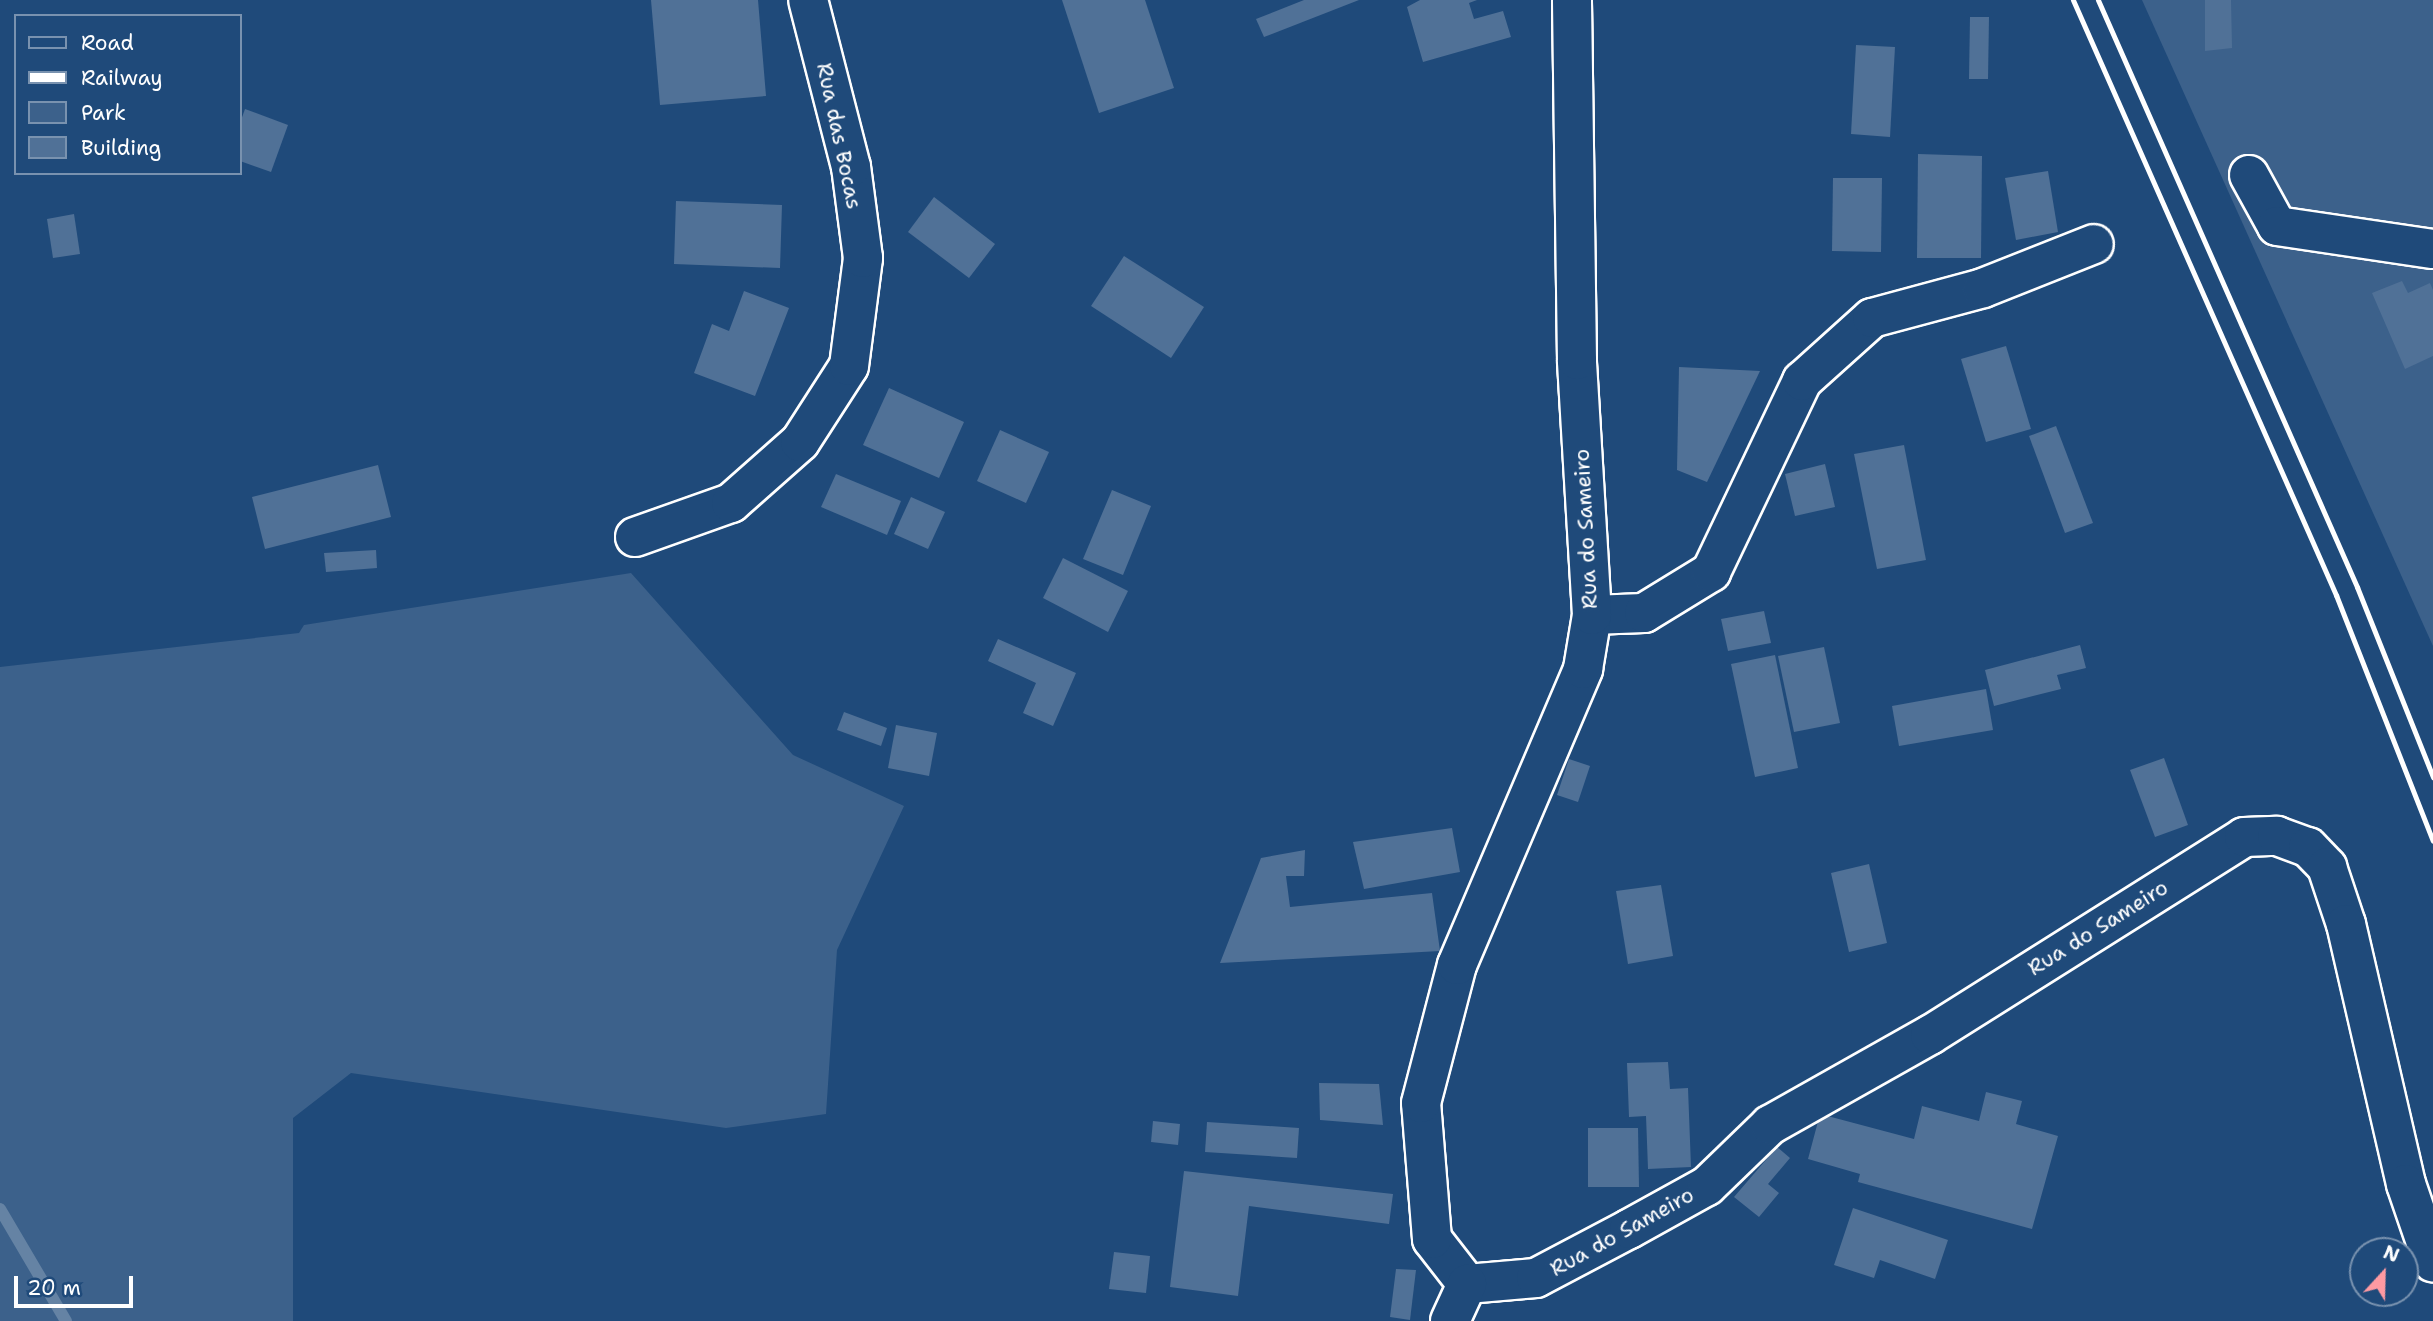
<!DOCTYPE html>
<html>
<head>
<meta charset="utf-8">
<style>
	body { margin:0 }
	#map { position:relative; width:2433px; height:1321px; overflow:hidden; background:#1f4a7a; font-family:"Shantell Sans",sans-serif }
	div>[style] { position:absolute }
	[style*='--x'] { left:calc(var(--x)*1px); top:calc(var(--y)*1px); width:calc(var(--w)*1px); rotate:calc(var(--a)*1deg) }
	.green>* { inset:0; background:#3c618b }
	.stream>* { height:12px; margin:-6px; padding:0 6px; transform-origin:6px; border-radius:6px; background:#6583a4 }
	.building>* { inset:0; background:#507197 }
	.roads { filter:drop-shadow(2px 0 #fff) drop-shadow(-2px 0 #fff) drop-shadow(0 2px #fff) drop-shadow(0 -2px #fff) }
	.minor>* { height:38px; margin:-19px; padding:0 19px; transform-origin:19px; border-radius:19px; background:#1f4a7a }
	.rail>* { height:5px; margin:-2.5px; padding:0 2.5px; transform-origin:2.5px; border-radius:2.5px; background:#fff }
	span { translate:-50% -50%; white-space:nowrap; text-align:center; line-height:1.15; -webkit-text-stroke:6px #1f4a7a; paint-order:stroke }
	.street-label { font-size:21px; color:#fff }
	.legend { position:absolute; left:14px; top:14px; width:228px; height:161px; box-sizing:border-box; background:#1f4a7a; border:2px solid #7992af; margin:0; padding:9px 12px; list-style:none; font-size:21px; color:#fff }
	.legend li { display:flex; align-items:center; gap:14px; height:35px }
	.legend b { width:35px; border:2px solid #7992af }
	.north { position:absolute; left:2349px; top:1237px; width:70px; height:70px; box-sizing:border-box; background:#1f4a7a; border:2px solid #7992af; border-radius:50%; rotate:22deg; font-size:19px; font-weight:700; line-height:28px; text-align:center; color:#fff }
	.north::after { content:''; display:block; margin:auto; width:24px; height:32px; background:#ff9aa2; clip-path:polygon(50% 0,100% 100%,50% 72%,0 100%) }
	.scale { position:absolute; left:14px; top:1276px; width:119px; height:32px; box-sizing:border-box; border:4px solid #fff; border-top:0; padding-left:9px; font-size:21px; line-height:24px; white-space:nowrap; color:#fff; -webkit-text-stroke:5px #1f4a7a; paint-order:stroke }
</style>
</head>
<body>
<div id="map">
	<div class="green">
		<i style="clip-path:polygon(2142px 0,2433px 0,2433px 646px)"></i>
		<i style="clip-path:polygon(631px 573px,793px 755px,904px 806px,837px 950px,826px 1114px,726px 1128px,351px 1073px,293px 1118px,293px 1321px,0 1321px,0 667px,299px 633px,304px 625px)"></i>
	</div>
	<div class="stream">
		<i style="--x:0;--y:1209;--w:130;--a:59.5"></i>
	</div>
	<div class="building">
		<i style="clip-path:polygon(651px 0,758px 0,766px 96px,660px 105px)"></i>
		<i style="clip-path:polygon(1062px 0,1145px 0,1174px 88px,1099px 113px)"></i>
		<i style="clip-path:polygon(1304px 0,1359px 0,1264px 37px,1256px 19px)"></i>
		<i style="clip-path:polygon(1420px 0,1477px 0,1469px 3px,1474px 19px,1503px 11px,1511px 37px,1423px 62px,1407px 7px)"></i>
		<i style="clip-path:polygon(2205px 0,2231px 0,2232px 48px,2205px 51px)"></i>
		<i style="clip-path:polygon(1970px 17px,1989px 17px,1988px 79px,1969px 79px)"></i>
		<i style="clip-path:polygon(1856px 45px,1895px 47px,1890px 137px,1851px 134px)"></i>
		<i style="clip-path:polygon(245px 109px,288px 125px,271px 172px,240px 161px,240px 123px)"></i>
		<i style="clip-path:polygon(1918px 154px,1982px 156px,1981px 258px,1917px 258px)"></i>
		<i style="clip-path:polygon(2048px 171px,2058px 232px,2016px 240px,2005px 178px)"></i>
		<i style="clip-path:polygon(1833px 178px,1882px 178px,1881px 252px,1832px 251px)"></i>
		<i style="clip-path:polygon(934px 197px,995px 244px,969px 278px,908px 232px)"></i>
		<i style="clip-path:polygon(676px 201px,782px 205px,780px 268px,674px 264px)"></i>
		<i style="clip-path:polygon(74px 214px,80px 254px,53px 258px,47px 219px)"></i>
		<i style="clip-path:polygon(1124px 256px,1204px 307px,1171px 358px,1091px 306px)"></i>
		<i style="clip-path:polygon(2402px 281px,2408px 293px,2430px 283px,2433px 290px,2433px 356px,2405px 369px,2372px 293px)"></i>
		<i style="clip-path:polygon(744px 291px,789px 308px,755px 396px,694px 373px,712px 324px,729px 331px)"></i>
		<i style="clip-path:polygon(2006px 346px,2031px 429px,1986px 442px,1961px 359px)"></i>
		<i style="clip-path:polygon(1679px 367px,1760px 371px,1707px 482px,1677px 470px)"></i>
		<i style="clip-path:polygon(889px 388px,964px 422px,939px 478px,863px 445px)"></i>
		<i style="clip-path:polygon(2056px 426px,2093px 523px,2065px 533px,2029px 436px)"></i>
		<i style="clip-path:polygon(1000px 430px,1049px 452px,1026px 503px,977px 481px)"></i>
		<i style="clip-path:polygon(1904px 445px,1926px 560px,1877px 569px,1854px 454px)"></i>
		<i style="clip-path:polygon(1825px 464px,1835px 507px,1795px 516px,1785px 474px)"></i>
		<i style="clip-path:polygon(378px 465px,391px 517px,265px 549px,252px 497px)"></i>
		<i style="clip-path:polygon(836px 474px,901px 501px,887px 535px,821px 507px)"></i>
		<i style="clip-path:polygon(1112px 490px,1151px 506px,1123px 575px,1083px 559px)"></i>
		<i style="clip-path:polygon(911px 497px,945px 512px,928px 549px,894px 534px)"></i>
		<i style="clip-path:polygon(376px 550px,377px 568px,326px 572px,324px 553px)"></i>
		<i style="clip-path:polygon(1063px 558px,1128px 591px,1108px 632px,1043px 598px)"></i>
		<i style="clip-path:polygon(1764px 611px,1771px 643px,1728px 651px,1721px 619px)"></i>
		<i style="clip-path:polygon(998px 639px,1076px 673px,1053px 726px,1023px 713px,1036px 683px,988px 661px)"></i>
		<i style="clip-path:polygon(2080px 645px,2086px 668px,2057px 675px,2061px 689px,1994px 706px,1985px 670px)"></i>
		<i style="clip-path:polygon(1824px 647px,1840px 723px,1794px 732px,1778px 656px)"></i>
		<i style="clip-path:polygon(1775px 655px,1798px 768px,1755px 777px,1731px 664px)"></i>
		<i style="clip-path:polygon(1986px 689px,1993px 730px,1899px 746px,1892px 706px)"></i>
		<i style="clip-path:polygon(844px 712px,887px 728px,881px 746px,837px 730px)"></i>
		<i style="clip-path:polygon(896px 725px,937px 733px,929px 776px,888px 768px)"></i>
		<i style="clip-path:polygon(2164px 758px,2188px 825px,2155px 837px,2130px 770px)"></i>
		<i style="clip-path:polygon(1569px 759px,1590px 766px,1578px 802px,1557px 795px)"></i>
		<i style="clip-path:polygon(1452px 828px,1460px 872px,1364px 889px,1353px 842px)"></i>
		<i style="clip-path:polygon(1305px 850px,1304px 876px,1286px 876px,1290px 907px,1432px 893px,1440px 951px,1220px 963px,1261px 858px)"></i>
		<i style="clip-path:polygon(1869px 864px,1887px 943px,1849px 952px,1831px 873px)"></i>
		<i style="clip-path:polygon(1661px 885px,1673px 956px,1628px 964px,1616px 891px)"></i>
		<i style="clip-path:polygon(1668px 1062px,1670px 1089px,1688px 1088px,1691px 1167px,1648px 1169px,1646px 1116px,1629px 1117px,1627px 1063px)"></i>
		<i style="clip-path:polygon(1319px 1083px,1379px 1084px,1383px 1125px,1320px 1120px)"></i>
		<i style="clip-path:polygon(1986px 1092px,2022px 1101px,2016px 1124px,2058px 1136px,2032px 1229px,1858px 1182px,1860px 1174px,1808px 1159px,1820px 1114px,1914px 1139px,1922px 1106px,1979px 1121px)"></i>
		<i style="clip-path:polygon(1153px 1121px,1180px 1124px,1178px 1145px,1151px 1142px)"></i>
		<i style="clip-path:polygon(1207px 1122px,1299px 1128px,1297px 1158px,1205px 1152px)"></i>
		<i style="clip-path:polygon(1588px 1128px,1638px 1128px,1639px 1187px,1588px 1187px)"></i>
		<i style="clip-path:polygon(1777px 1147px,1790px 1158px,1768px 1184px,1779px 1193px,1759px 1217px,1734px 1197px)"></i>
		<i style="clip-path:polygon(1184px 1171px,1393px 1194px,1389px 1224px,1249px 1206px,1238px 1296px,1170px 1287px)"></i>
		<i style="clip-path:polygon(1853px 1208px,1948px 1240px,1935px 1279px,1880px 1260px,1874px 1278px,1834px 1265px)"></i>
		<i style="clip-path:polygon(1114px 1252px,1150px 1256px,1146px 1293px,1109px 1289px)"></i>
		<i style="clip-path:polygon(1396px 1269px,1416px 1270px,1410px 1320px,1390px 1317px)"></i>
	</div>
	<div class="roads">
		<div class="minor">
			<i style="--x:2249;--y:175;--w:58;--a:61.2"></i>
			<i style="--x:2277;--y:226;--w:158;--a:8.4"></i>
			<i style="--x:635;--y:537;--w:102;--a:-19.5"></i>
			<i style="--x:731;--y:503;--w:92;--a:-41.5"></i>
			<i style="--x:800;--y:442;--w:90;--a:-57.2"></i>
			<i style="--x:849;--y:366;--w:109;--a:-82.6"></i>
			<i style="--x:863;--y:258;--w:92;--a:-97.5"></i>
			<i style="--x:851;--y:167;--w:172;--a:-104.4"></i>
			<i style="--x:1592;--y:615;--w:52;--a:-2.2"></i>
			<i style="--x:1644;--y:613;--w:79;--a:-31.5"></i>
			<i style="--x:1711;--y:572;--w:212;--a:-64.5"></i>
			<i style="--x:1802;--y:381;--w:94;--a:-42"></i>
			<i style="--x:1872;--y:318;--w:115;--a:-15.1"></i>
			<i style="--x:1983;--y:288;--w:119;--a:-21.6"></i>
			<i style="--x:1467;--y:1284;--w:69;--a:-5"></i>
			<i style="--x:1536;--y:1278;--w:105;--a:-27.8"></i>
			<i style="--x:1629;--y:1229;--w:89;--a:-28.9"></i>
			<i style="--x:1707;--y:1186;--w:88;--a:-44.1"></i>
			<i style="--x:1770;--y:1125;--w:184;--a:-29.4"></i>
			<i style="--x:1930;--y:1035;--w:371;--a:-32.2"></i>
			<i style="--x:2244;--y:837;--w:33;--a:-2"></i>
			<i style="--x:2277;--y:836;--w:33;--a:20"></i>
			<i style="--x:2308;--y:847;--w:28;--a:46"></i>
			<i style="--x:2327;--y:867;--w:60;--a:71.6"></i>
			<i style="--x:2346;--y:924;--w:267;--a:77"></i>
			<i style="--x:2406;--y:1184;--w:83;--a:71.1"></i>
			<i style="--x:1467;--y:1284;--w:57;--a:-127.9"></i>
			<i style="--x:1432;--y:1239;--w:136;--a:-94.6"></i>
			<i style="--x:1421;--y:1103;--w:143;--a:-75.4"></i>
			<i style="--x:1457;--y:965;--w:322;--a:-66.9"></i>
			<i style="--x:1583;--y:669;--w:55;--a:-80.5"></i>
			<i style="--x:1592;--y:615;--w:255;--a:-93.4"></i>
			<i style="--x:1577;--y:360;--w:360;--a:-90.8"></i>
			<i style="--x:1450;--y:1321;--w:41;--a:-65.3"></i>
		</div>
	</div>
	<div class="rail">
		<i style="--x:2073;--y:0;--w:651;--a:66.15"></i>
		<i style="--x:2336;--y:595;--w:264;--a:68.5"></i>
		<i style="--x:2098;--y:0;--w:642;--a:66.19"></i>
		<i style="--x:2357;--y:587;--w:205;--a:68.2"></i>
	</div>
	<div class="street-label">
		<span style="left:839px;top:136px;rotate:78deg">Rua das Bocas</span>
		<span style="left:1586px;top:529px;rotate:-93deg">Rua do Sameiro</span>
		<span style="left:2098px;top:928px;rotate:-32deg">Rua do Sameiro</span>
		<span style="left:1622px;top:1232px;rotate:-29deg">Rua do Sameiro</span>
	</div>
	<ul class="legend">
	<li><b style="height:9px;background:#1f4a7a"></b>Road</li>
	<li><b style="height:9px;background:#fff"></b>Railway</li>
	<li><b style="height:19px;background:#3c618b"></b>Park</li>
	<li><b style="height:19px;background:#507197"></b>Building</li>
	</ul>
	<div class="north">N</div>
	<div class="scale">20 m</div>
</div>
</body>
</html>
